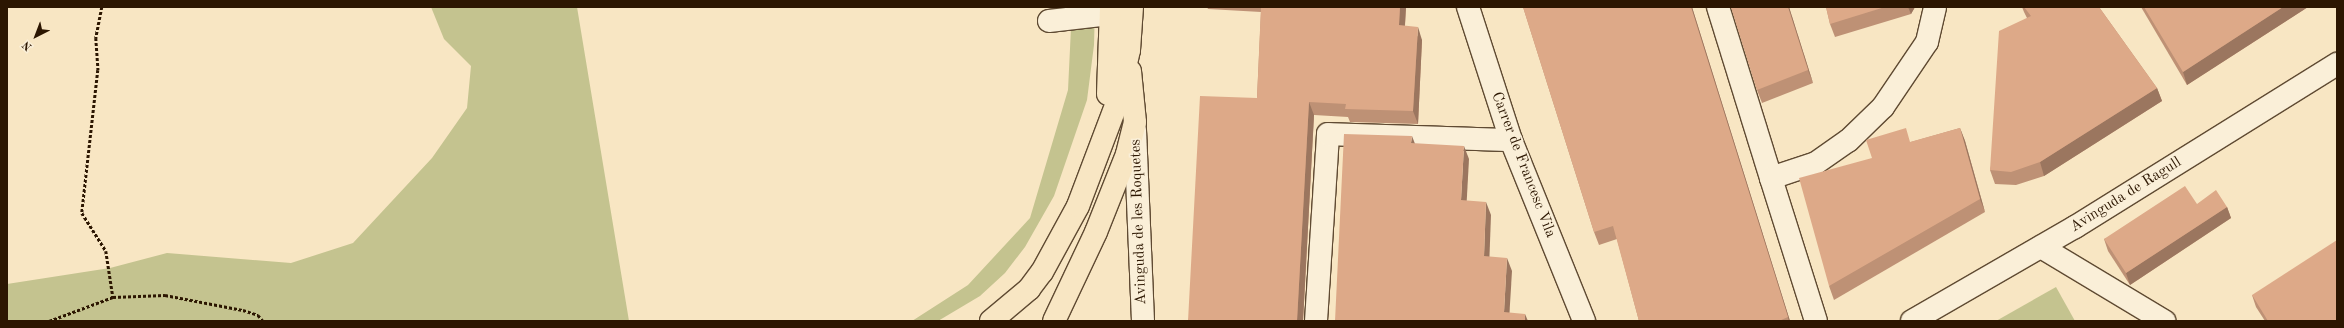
<!DOCTYPE html>
<html>
<head>
<meta charset="utf-8">
<style>
	body { margin:0 }
	#map { position:relative; width:2344px; height:328px; overflow:hidden; background:#f8e6c3; font-family:"Old Standard TT",serif }
	div>[style] { position:absolute }
	[style*='--x'] { left:calc(var(--x)*1px); top:calc(var(--y)*1px); width:calc(var(--w)*1px); rotate:calc(var(--a)*1deg) }
	.green>* { inset:0; background:#c4c38f }
	.path>* { height:2.5px; margin-top:-1.25px; transform-origin:0; background:repeating-linear-gradient(90deg,#2c1601 0 3px,transparent 0 5px) }
	.roads { filter:drop-shadow(1px 0 #5f4a32) drop-shadow(-1px 0 #5f4a32) drop-shadow(0 1px #5f4a32) drop-shadow(0 -1px #5f4a32) }
	.minor>* { height:22px; margin:-11px; padding:0 11px; transform-origin:11px; border-radius:11px; background:#faefd8 }
	.major>* { height:22px; margin:-11px; padding:0 11px; transform-origin:11px; border-radius:11px; background:#f8e6c3 }
	.wall>* { inset:0; background:#be9175 }
	.shaded-wall>* { inset:0; background:#9b765f }
	.building>* { inset:0; background:#dda988 }
	span { translate:-50% -50%; white-space:nowrap; text-align:center; line-height:1.15; -webkit-text-stroke:3.5px #faefd8; paint-order:stroke }
	.street-label { font-size:15px; color:#2c1601 }
	.frame { position:absolute; inset:0; border:8px solid #2c1601; pointer-events:none }
	.north { position:absolute; left:16px; top:16px; width:40px; height:40px; -webkit-text-stroke:3px #faefd8; paint-order:stroke; rotate:222deg; font-size:11px; font-weight:700; line-height:16px; text-align:center; color:#2c1601 }
	.north::after { content:''; display:block; margin:auto; width:14px; height:18px; background:#2c1601; clip-path:polygon(50% 0,100% 100%,50% 72%,0 100%) }
</style>
</head>
<body>
<div id="map">
	<div class="green">
		<i style="clip-path:polygon(431px 7px,577px 7px,629px 321px,7px 321px,7px 284px,110px 268px,167px 253px,291px 263px,353px 243px,432px 158px,467px 108px,471px 66px,444px 39px)"></i>
		<i style="clip-path:polygon(1072px 7px,1095px 7px,1094px 45px,1087px 100px,1054px 196px,1025px 247px,1005px 273px,980px 296px,938px 321px,912px 321px,968px 285px,1030px 218px,1068px 90px)"></i>
		<i style="clip-path:polygon(2056px 287px,2075px 321px,1996px 321px)"></i>
	</div>
	<div class="path">
		<i style="--x:102;--y:7;--w:32;--a:101"></i>
		<i style="--x:96;--y:38;--w:32;--a:86"></i>
		<i style="--x:98;--y:70;--w:144;--a:96.4"></i>
		<i style="--x:82;--y:213;--w:45;--a:57.7"></i>
		<i style="--x:106;--y:251;--w:47;--a:81.3"></i>
		<i style="--x:49;--y:321;--w:68;--a:-20.6"></i>
		<i style="--x:113;--y:297;--w:52;--a:-2.2"></i>
		<i style="--x:165;--y:295;--w:79;--a:10.9"></i>
		<i style="--x:243;--y:310;--w:16;--a:18"></i>
		<i style="--x:258;--y:315;--w:8;--a:50"></i>
	</div>
	<div class="roads">
		<div class="minor">
			<i style="--x:1468;--y:7;--w:140;--a:72.1"></i>
			<i style="--x:1511;--y:140;--w:195;--a:68"></i>
			<i style="--x:1718;--y:7;--w:179;--a:72.8"></i>
			<i style="--x:1049;--y:21;--w:61;--a:-6.5"></i>
			<i style="--x:1135;--y:130;--w:191;--a:87.6"></i>
			<i style="--x:2041;--y:247;--w:144;--a:31"></i>
			<i style="--x:1316;--y:321;--w:187;--a:-86.3"></i>
			<i style="--x:1328;--y:134;--w:183;--a:1.9"></i>
			<i style="--x:1816;--y:321;--w:150;--a:-107.5"></i>
			<i style="--x:1771;--y:178;--w:47;--a:-18.4"></i>
			<i style="--x:1816;--y:163;--w:39;--a:-35"></i>
			<i style="--x:1848;--y:141;--w:49;--a:-44.2"></i>
			<i style="--x:1883;--y:107;--w:78;--a:-55.9"></i>
			<i style="--x:1927;--y:42;--w:36;--a:-77"></i>
			<i style="--x:1912;--y:321;--w:188;--a:-30"></i>
			<i style="--x:2075;--y:227;--w:309;--a:-31.9"></i>
		</div>
		<div class="major">
			<i style="--x:1108;--y:94;--w:87;--a:-88"></i>
			<i style="--x:991;--y:321;--w:50;--a:-40.1"></i>
			<i style="--x:1029;--y:289;--w:21;--a:-53"></i>
			<i style="--x:1042;--y:272;--w:75;--a:-61.4"></i>
			<i style="--x:1078;--y:206;--w:110;--a:-69.3"></i>
			<i style="--x:1117;--y:103;--w:54;--a:-77.2"></i>
			<i style="--x:1129;--y:50;--w:43;--a:-86"></i>
			<i style="--x:1054;--y:321;--w:98;--a:-64.7"></i>
			<i style="--x:1096;--y:232;--w:84;--a:-68.3"></i>
			<i style="--x:1127;--y:154;--w:33;--a:-76"></i>
			<i style="--x:1135;--y:122;--w:51;--a:-95.6"></i>
		</div>
	</div>
	<div class="wall">
		<i style="clip-path:polygon(1207px 7px,1406px 7px,1405px 26px,1422px 40px,1418px 124px,1350px 122px,1348px 117px,1314px 115px,1303px 321px,1188px 321px,1257px 98px,1261px 12px,1208px 9px)"></i>
		<i style="clip-path:polygon(1523px 7px,1692px 7px,1790px 321px,1639px 321px,1617px 239px,1599px 245px,1594px 232px)"></i>
		<i style="clip-path:polygon(1731px 7px,1789px 7px,1813px 83px,1762px 103px,1757px 90px)"></i>
		<i style="clip-path:polygon(1826px 7px,1915px 7px,1911px 14px,1835px 37px,1830px 24px)"></i>
		<i style="clip-path:polygon(2022px 7px,2099px 7px,2157px 88px,2162px 101px,2044px 176px,2016px 185px,1995px 184px,1990px 170px,2027px 18px,2024px 12px)"></i>
		<i style="clip-path:polygon(2141px 7px,2308px 7px,2187px 85px)"></i>
		<i style="clip-path:polygon(1960px 128px,1965px 141px,1985px 212px,1834px 300px,1829px 286px,1911px 142px)"></i>
		<i style="clip-path:polygon(2197px 204px,2227px 207px,2231px 218px,2130px 285px,2108px 251px,2104px 239px)"></i>
		<i style="clip-path:polygon(2252px 295px,2337px 321px,2265px 321px,2256px 307px)"></i>
	</div>
	<div class="shaded-wall">
		<i style="clip-path:polygon(1400px 7px,1406px 7px,1404px 38px,1399px 25px)"></i>
		<i style="clip-path:polygon(1691px 7px,1692px 7px,1790px 321px,1789px 321px)"></i>
		<i style="clip-path:polygon(1788px 7px,1789px 7px,1813px 83px,1808px 70px)"></i>
		<i style="clip-path:polygon(1908px 7px,1915px 7px,1911px 14px)"></i>
		<i style="clip-path:polygon(2283px 7px,2308px 7px,2187px 85px,2183px 72px)"></i>
		<i style="clip-path:polygon(1418px 27px,1422px 40px,1418px 124px,1413px 111px)"></i>
		<i style="clip-path:polygon(2157px 88px,2162px 101px,2044px 176px,2040px 162px)"></i>
		<i style="clip-path:polygon(1309px 102px,1314px 115px,1303px 321px,1297px 321px)"></i>
		<i style="clip-path:polygon(1960px 128px,1965px 141px,1985px 212px,1980px 199px)"></i>
		<i style="clip-path:polygon(1412px 136px,1417px 149px,1411px 143px)"></i>
		<i style="clip-path:polygon(1464px 146px,1469px 159px,1466px 214px,1461px 200px)"></i>
		<i style="clip-path:polygon(1486px 202px,1491px 215px,1489px 269px,1484px 256px)"></i>
		<i style="clip-path:polygon(2227px 207px,2231px 218px,2130px 285px,2126px 273px)"></i>
		<i style="clip-path:polygon(1507px 258px,1512px 271px,1509px 321px,1504px 312px)"></i>
		<i style="clip-path:polygon(1525px 314px,1528px 321px,1525px 321px)"></i>
	</div>
	<div class="building">
		<i style="clip-path:polygon(1261px 7px,1400px 7px,1399px 25px,1418px 27px,1413px 111px,1345px 109px,1346px 104px,1309px 102px,1297px 321px,1188px 321px,1200px 96px,1257px 98px)"></i>
		<i style="clip-path:polygon(1523px 7px,1691px 7px,1788px 317px,1779px 321px,1639px 321px,1613px 226px,1594px 232px)"></i>
		<i style="clip-path:polygon(1731px 7px,1788px 7px,1808px 70px,1757px 90px)"></i>
		<i style="clip-path:polygon(1826px 7px,1885px 7px,1830px 24px)"></i>
		<i style="clip-path:polygon(2024px 7px,2099px 7px,2157px 88px,2040px 162px,2011px 172px,1990px 170px,1999px 31px,2031px 16px)"></i>
		<i style="clip-path:polygon(2144px 7px,2283px 7px,2183px 72px)"></i>
		<i style="clip-path:polygon(1906px 128px,1910px 142px,1960px 128px,1980px 199px,1829px 286px,1799px 178px,1872px 158px,1866px 140px)"></i>
		<i style="clip-path:polygon(1344px 134px,1412px 136px,1411px 143px,1464px 146px,1461px 200px,1486px 202px,1484px 256px,1507px 258px,1504px 312px,1525px 314px,1525px 321px,1335px 321px)"></i>
		<i style="clip-path:polygon(2185px 186px,2197px 204px,2216px 190px,2227px 207px,2126px 273px,2104px 239px)"></i>
		<i style="clip-path:polygon(2337px 240px,2337px 321px,2268px 321px,2252px 295px)"></i>
	</div>
	<div class="street-label">
		<span style="left:1523px;top:165px;rotate:69deg">Carrer de Francesc Vila</span>
		<span style="left:2126px;top:195px;rotate:-32deg">Avinguda de Ragull</span>
		<span style="left:1139px;top:222px;rotate:-92deg">Avinguda de les Roquetes</span>
	</div>
	<div class="frame"></div>
	<div class="north">N</div>
</div>
</body>
</html>
